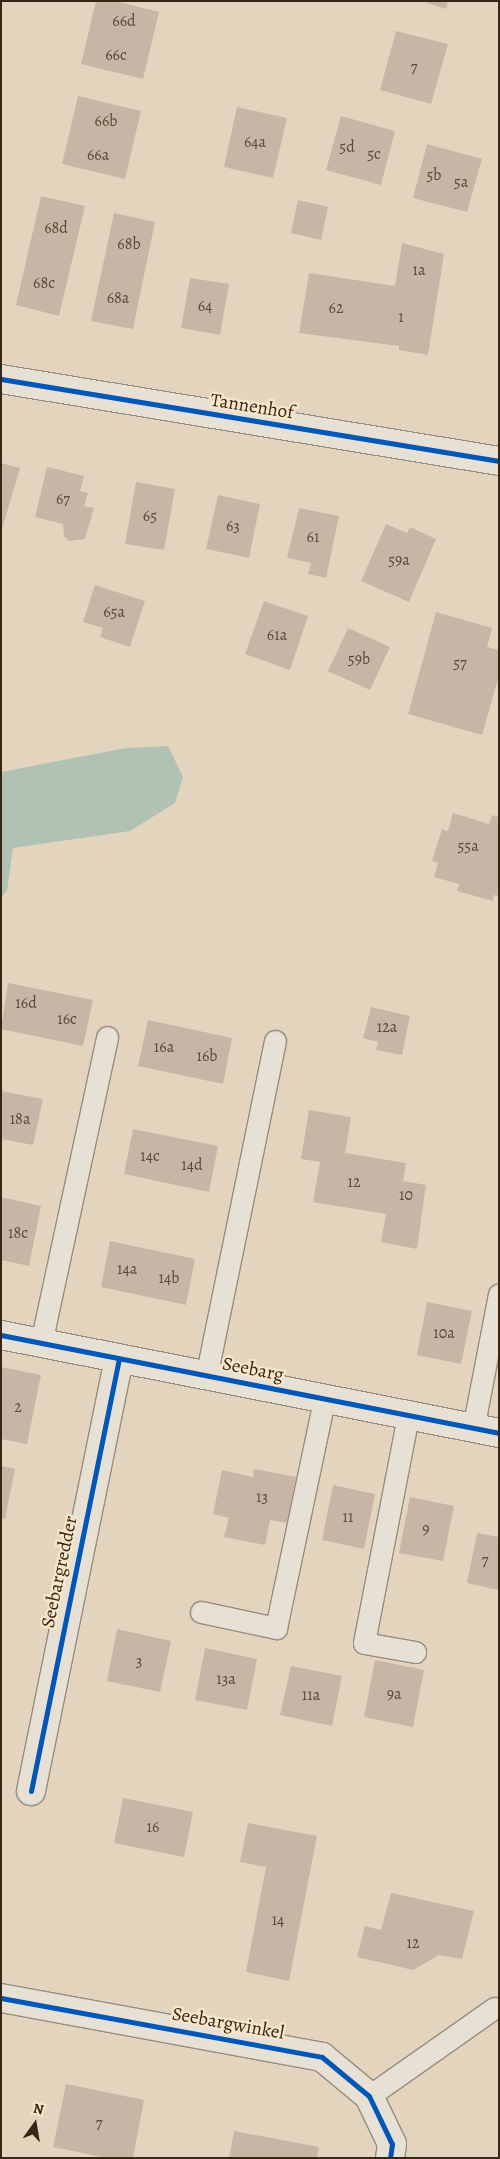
<!DOCTYPE html>
<html>
<head>
<meta charset="utf-8">
<style>
	body { margin:0 }
	#map { position:relative; width:500px; height:2159px; overflow:hidden; background:#e3d5bd; font-family:Alegreya,serif }
	div>[style] { position:absolute }
	[style*='--x'] { left:calc(var(--x)*1px); top:calc(var(--y)*1px); width:calc(var(--w)*1px); rotate:calc(var(--a)*1deg) }
	.water>* { inset:0; background:#b1c1b4 }
	.building>* { inset:0; background:#c9b5a6 }
	.roads { filter:drop-shadow(1px 0 #978c7d) drop-shadow(-1px 0 #978c7d) drop-shadow(0 1px #978c7d) drop-shadow(0 -1px #978c7d) }
	.service>* { height:21px; margin:-10.5px; padding:0 10.5px; transform-origin:10.5px; border-radius:10.5px; background:#e7e0d5 }
	.minor>* { height:28px; margin:-14px; padding:0 14px; transform-origin:14px; border-radius:14px; background:#e7e0d5 }
	.cycleway>* { height:5px; margin:-2.5px; padding:0 2.5px; transform-origin:2.5px; border-radius:2.5px; background:#0057b8 }
	span { translate:-50% -50%; white-space:nowrap; text-align:center; line-height:1.15; -webkit-text-stroke:4.5px #f7e6ca; paint-order:stroke }
	.number-label { font-size:16px; color:#5c4938 }
	.number-label span { -webkit-text-stroke-width:0 }
	.street-label { font-size:19px; color:#382513 }
	.frame { position:absolute; inset:0; border:2px solid #382513; pointer-events:none }
	.north { position:absolute; left:10px; top:2099px; width:50px; height:50px; -webkit-text-stroke:4px #f7e6ca; paint-order:stroke; rotate:13deg; font-size:14px; font-weight:700; line-height:20px; text-align:center; color:#382513 }
	.north::after { content:''; display:block; margin:auto; width:18px; height:22px; background:#382513; clip-path:polygon(50% 0,100% 100%,50% 72%,0 100%) }
</style>
</head>
<body>
<div id="map">
	<div class="water">
		<i style="clip-path:polygon(168px 746px,183px 777px,175px 803px,130px 831px,13px 848px,7px 891px,1px 897px,1px 772px,126px 748px)"></i>
	</div>
	<div class="building">
		<i style="clip-path:polygon(96px 1px,115px 1px,159px 12px,143px 79px,81px 64px)"></i>
		<i style="clip-path:polygon(421px 1px,448px 1px,446px 9px)"></i>
		<i style="clip-path:polygon(396px 31px,448px 44px,431px 104px,380px 90px)"></i>
		<i style="clip-path:polygon(78px 96px,141px 111px,125px 179px,62px 164px)"></i>
		<i style="clip-path:polygon(237px 107px,287px 118px,273px 178px,224px 167px)"></i>
		<i style="clip-path:polygon(341px 116px,395px 131px,381px 185px,326px 170px)"></i>
		<i style="clip-path:polygon(427px 144px,482px 159px,467px 212px,413px 198px)"></i>
		<i style="clip-path:polygon(41px 196px,85px 206px,59px 316px,16px 305px)"></i>
		<i style="clip-path:polygon(298px 200px,328px 207px,321px 240px,291px 233px)"></i>
		<i style="clip-path:polygon(114px 213px,155px 222px,133px 329px,91px 321px)"></i>
		<i style="clip-path:polygon(402px 243px,444px 254px,428px 355px,399px 350px,399px 346px,299px 333px,309px 273px,395px 286px)"></i>
		<i style="clip-path:polygon(190px 278px,229px 284px,220px 335px,181px 328px)"></i>
		<i style="clip-path:polygon(1px 463px,20px 468px,2px 529px,1px 529px)"></i>
		<i style="clip-path:polygon(47px 467px,84px 476px,80px 491px,88px 493px,84px 506px,94px 508px,85px 539px,69px 541px,64px 536px,63px 524px,35px 517px)"></i>
		<i style="clip-path:polygon(136px 482px,175px 489px,164px 550px,125px 544px)"></i>
		<i style="clip-path:polygon(218px 495px,260px 504px,249px 558px,206px 549px)"></i>
		<i style="clip-path:polygon(299px 508px,339px 516px,326px 578px,308px 574px,311px 563px,287px 558px)"></i>
		<i style="clip-path:polygon(386px 524px,407px 533px,410px 527px,436px 539px,409px 602px,361px 581px)"></i>
		<i style="clip-path:polygon(95px 585px,145px 601px,130px 647px,100px 637px,103px 628px,83px 622px)"></i>
		<i style="clip-path:polygon(264px 601px,308px 616px,290px 670px,245px 654px)"></i>
		<i style="clip-path:polygon(436px 612px,492px 628px,487px 647px,499px 650px,499px 676px,482px 735px,408px 714px)"></i>
		<i style="clip-path:polygon(348px 628px,390px 647px,370px 690px,328px 671px)"></i>
		<i style="clip-path:polygon(453px 813px,489px 824px,492px 815px,499px 817px,499px 896px,494px 895px,493px 901px,457px 891px,459px 884px,434px 877px,438px 863px,432px 861px,442px 829px,448px 831px)"></i>
		<i style="clip-path:polygon(8px 983px,93px 1000px,83px 1046px,1px 1029px)"></i>
		<i style="clip-path:polygon(371px 1007px,410px 1016px,402px 1055px,376px 1050px,378px 1042px,363px 1038px)"></i>
		<i style="clip-path:polygon(148px 1020px,232px 1038px,223px 1084px,138px 1066px)"></i>
		<i style="clip-path:polygon(1px 1091px,43px 1099px,33px 1145px,1px 1139px)"></i>
		<i style="clip-path:polygon(309px 1110px,351px 1117px,345px 1153px,406px 1163px,403px 1181px,426px 1185px,417px 1249px,381px 1242px,386px 1214px,313px 1202px,320px 1162px,301px 1159px)"></i>
		<i style="clip-path:polygon(133px 1129px,218px 1146px,209px 1192px,124px 1174px)"></i>
		<i style="clip-path:polygon(1px 1197px,41px 1206px,29px 1266px,1px 1260px)"></i>
		<i style="clip-path:polygon(110px 1241px,195px 1259px,186px 1305px,101px 1287px)"></i>
		<i style="clip-path:polygon(427px 1302px,472px 1311px,461px 1364px,417px 1355px)"></i>
		<i style="clip-path:polygon(1px 1367px,41px 1375px,27px 1444px,1px 1439px)"></i>
		<i style="clip-path:polygon(1px 1466px,15px 1469px,5px 1519px,1px 1518px)"></i>
		<i style="clip-path:polygon(254px 1469px,296px 1477px,287px 1523px,270px 1520px,265px 1545px,224px 1537px,229px 1518px,213px 1514px,222px 1470px,253px 1477px)"></i>
		<i style="clip-path:polygon(333px 1485px,375px 1494px,364px 1549px,322px 1540px)"></i>
		<i style="clip-path:polygon(410px 1497px,454px 1506px,443px 1561px,399px 1553px)"></i>
		<i style="clip-path:polygon(477px 1533px,499px 1537px,499px 1590px,467px 1583px)"></i>
		<i style="clip-path:polygon(117px 1629px,171px 1641px,160px 1692px,107px 1681px)"></i>
		<i style="clip-path:polygon(205px 1648px,257px 1659px,247px 1710px,195px 1700px)"></i>
		<i style="clip-path:polygon(375px 1660px,424px 1670px,413px 1727px,364px 1717px)"></i>
		<i style="clip-path:polygon(291px 1666px,342px 1676px,332px 1726px,280px 1715px)"></i>
		<i style="clip-path:polygon(123px 1798px,193px 1812px,184px 1857px,114px 1843px)"></i>
		<i style="clip-path:polygon(248px 1823px,317px 1836px,289px 1981px,246px 1972px,266px 1867px,240px 1862px)"></i>
		<i style="clip-path:polygon(391px 1893px,474px 1911px,462px 1959px,439px 1955px,413px 1970px,357px 1957px,365px 1926px,381px 1930px)"></i>
		<i style="clip-path:polygon(66px 2084px,144px 2100px,133px 2158px,107px 2158px,53px 2147px)"></i>
		<i style="clip-path:polygon(234px 2131px,319px 2147px,317px 2158px,229px 2158px)"></i>
	</div>
	<div class="roads">
		<div class="service">
			<i style="--x:41;--y:1343;--w:313;--a:-77.8"></i>
			<i style="--x:206;--y:1377;--w:343;--a:-78.4"></i>
			<i style="--x:408;--y:1416;--w:231;--a:101"></i>
			<i style="--x:364;--y:1643;--w:52;--a:10"></i>
			<i style="--x:473;--y:1429;--w:137;--a:-79.1"></i>
			<i style="--x:201;--y:1612;--w:77;--a:12"></i>
			<i style="--x:276;--y:1628;--w:233;--a:-78.1"></i>
			<i style="--x:369;--y:2096;--w:153;--a:-35.1"></i>
		</div>
		<div class="minor">
			<i style="--x:1;--y:379;--w:505;--a:9.35"></i>
			<i style="--x:1;--y:1335;--w:508;--a:11.13"></i>
			<i style="--x:31;--y:1791;--w:440;--a:-78.5"></i>
			<i style="--x:1;--y:1998;--w:326;--a:10.4"></i>
			<i style="--x:322;--y:2057;--w:61;--a:39.7"></i>
			<i style="--x:369;--y:2096;--w:53;--a:64.4"></i>
			<i style="--x:392;--y:2144;--w:14;--a:98"></i>
		</div>
	</div>
	<div class="cycleway">
		<i style="--x:1;--y:379;--w:505;--a:9.35"></i>
		<i style="--x:1;--y:1335;--w:508;--a:11.13"></i>
		<i style="--x:31;--y:1791;--w:440;--a:-78.5"></i>
		<i style="--x:1;--y:1998;--w:326;--a:10.4"></i>
		<i style="--x:322;--y:2057;--w:61;--a:39.7"></i>
		<i style="--x:369;--y:2096;--w:53;--a:64.4"></i>
		<i style="--x:392;--y:2144;--w:14;--a:98"></i>
	</div>
	<div class="number-label">
		<span style="left:124px;top:21px">66d</span>
		<span style="left:116px;top:55px">66c</span>
		<span style="left:414px;top:67px">7</span>
		<span style="left:106px;top:121px">66b</span>
		<span style="left:255px;top:142px">64a</span>
		<span style="left:347px;top:147px">5d</span>
		<span style="left:374px;top:154px">5c</span>
		<span style="left:98px;top:155px">66a</span>
		<span style="left:434px;top:175px">5b</span>
		<span style="left:461px;top:182px">5a</span>
		<span style="left:56px;top:228px">68d</span>
		<span style="left:129px;top:244px">68b</span>
		<span style="left:419px;top:270px">1a</span>
		<span style="left:44px;top:283px">68c</span>
		<span style="left:118px;top:298px">68a</span>
		<span style="left:205px;top:306px">64</span>
		<span style="left:336px;top:308px">62</span>
		<span style="left:401px;top:317px">1</span>
		<span style="left:63px;top:499px">67</span>
		<span style="left:150px;top:516px">65</span>
		<span style="left:233px;top:526px">63</span>
		<span style="left:313px;top:537px">61</span>
		<span style="left:399px;top:560px">59a</span>
		<span style="left:114px;top:612px">65a</span>
		<span style="left:277px;top:635px">61a</span>
		<span style="left:359px;top:659px">59b</span>
		<span style="left:460px;top:663px">57</span>
		<span style="left:468px;top:846px">55a</span>
		<span style="left:26px;top:1003px">16d</span>
		<span style="left:67px;top:1019px">16c</span>
		<span style="left:387px;top:1027px">12a</span>
		<span style="left:164px;top:1047px">16a</span>
		<span style="left:207px;top:1056px">16b</span>
		<span style="left:20px;top:1119px">18a</span>
		<span style="left:150px;top:1156px">14c</span>
		<span style="left:192px;top:1165px">14d</span>
		<span style="left:354px;top:1182px">12</span>
		<span style="left:406px;top:1195px">10</span>
		<span style="left:18px;top:1233px">18c</span>
		<span style="left:127px;top:1269px">14a</span>
		<span style="left:169px;top:1278px">14b</span>
		<span style="left:444px;top:1333px">10a</span>
		<span style="left:18px;top:1407px">2</span>
		<span style="left:262px;top:1497px">13</span>
		<span style="left:348px;top:1517px">11</span>
		<span style="left:426px;top:1529px">9</span>
		<span style="left:485px;top:1560px">7</span>
		<span style="left:139px;top:1661px">3</span>
		<span style="left:226px;top:1679px">13a</span>
		<span style="left:394px;top:1694px">9a</span>
		<span style="left:311px;top:1695px">11a</span>
		<span style="left:153px;top:1827px">16</span>
		<span style="left:278px;top:1920px">14</span>
		<span style="left:413px;top:1943px">12</span>
		<span style="left:99px;top:2123px">7</span>
	</div>
	<div class="street-label">
		<span style="left:252px;top:407px;rotate:9deg">Tannenhof</span>
		<span style="left:253px;top:1370px;rotate:11deg">Seebarg</span>
		<span style="left:60px;top:1572px;rotate:-78deg">Seebargredder</span>
		<span style="left:228px;top:2024px;rotate:10deg">Seebargwinkel</span>
	</div>
	<div class="frame"></div>
	<div class="north">N</div>
</div>
</body>
</html>
